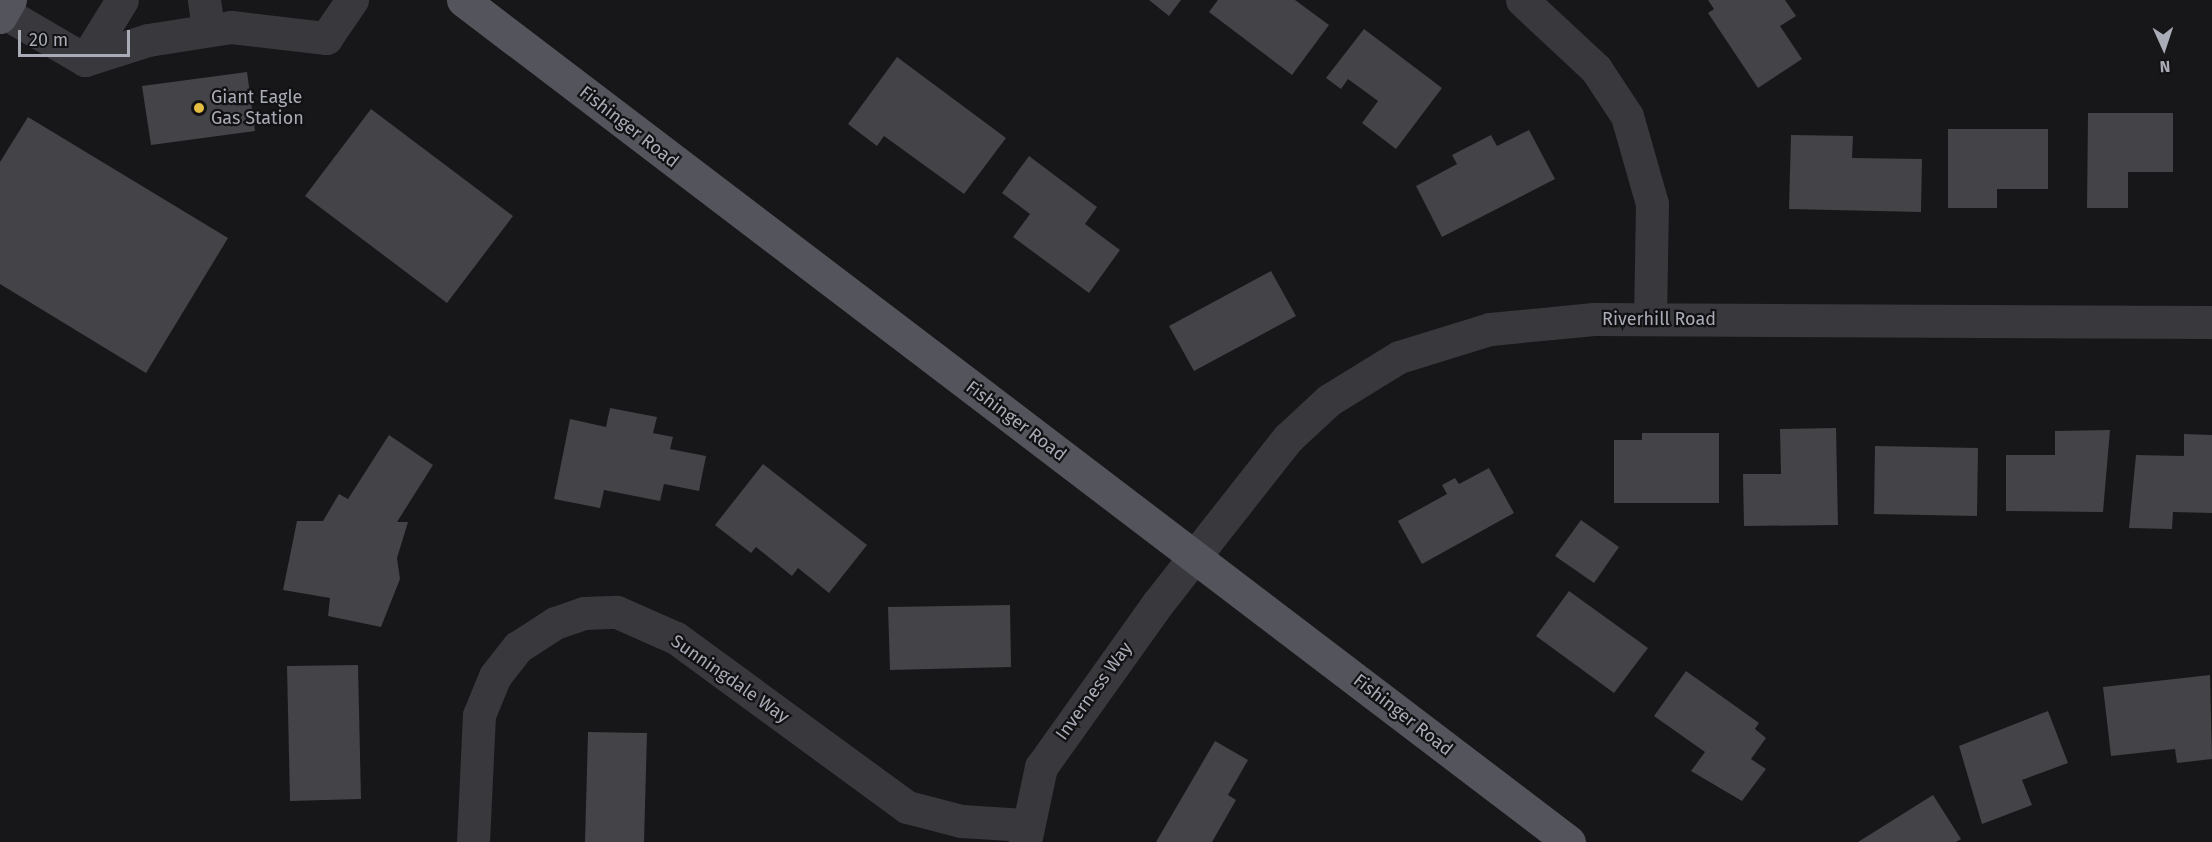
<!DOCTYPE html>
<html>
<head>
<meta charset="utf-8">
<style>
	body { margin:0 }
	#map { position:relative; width:2212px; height:842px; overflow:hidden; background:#171618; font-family:"Fira Sans",sans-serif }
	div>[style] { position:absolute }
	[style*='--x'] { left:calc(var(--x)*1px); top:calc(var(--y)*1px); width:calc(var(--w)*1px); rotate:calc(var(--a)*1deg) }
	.building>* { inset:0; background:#434348 }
	.minor>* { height:33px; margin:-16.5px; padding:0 16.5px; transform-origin:16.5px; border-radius:16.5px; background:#38383d }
	.major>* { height:33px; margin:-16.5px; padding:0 16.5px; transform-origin:16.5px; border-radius:16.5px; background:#54555c }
	.dots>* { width:16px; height:16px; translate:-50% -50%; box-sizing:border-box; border:3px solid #121113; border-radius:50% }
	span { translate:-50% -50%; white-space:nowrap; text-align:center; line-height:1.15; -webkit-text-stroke:4.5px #121113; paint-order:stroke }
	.poi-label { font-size:18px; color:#a9acb7 }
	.left { translate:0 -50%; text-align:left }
	.street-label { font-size:18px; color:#a9acb7 }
	.north { position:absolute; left:2134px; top:18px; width:60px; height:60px; -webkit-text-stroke:4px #121113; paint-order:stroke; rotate:177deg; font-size:16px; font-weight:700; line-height:24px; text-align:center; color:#a9acb7 }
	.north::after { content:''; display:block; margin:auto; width:21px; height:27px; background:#a9acb7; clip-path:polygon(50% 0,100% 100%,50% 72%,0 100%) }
	.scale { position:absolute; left:18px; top:30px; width:112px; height:27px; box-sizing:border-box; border:3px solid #a9acb7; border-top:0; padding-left:8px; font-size:18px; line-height:21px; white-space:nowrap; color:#a9acb7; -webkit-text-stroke:4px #121113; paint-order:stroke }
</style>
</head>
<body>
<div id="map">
	<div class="building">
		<i style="clip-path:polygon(1149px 0,1181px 0,1169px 16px)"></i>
		<i style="clip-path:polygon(1218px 0,1295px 0,1329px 25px,1292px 75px,1209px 12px)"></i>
		<i style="clip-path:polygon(1708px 0,1785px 0,1796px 16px,1780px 26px,1802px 59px,1758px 88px,1708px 13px,1714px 9px)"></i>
		<i style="clip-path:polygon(1364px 29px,1442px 88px,1396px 149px,1362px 123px,1378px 101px,1348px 79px,1341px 89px,1326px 78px)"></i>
		<i style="clip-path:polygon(897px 57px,1006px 138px,964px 194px,884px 136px,877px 146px,848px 124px)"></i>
		<i style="clip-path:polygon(247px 72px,255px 131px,151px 145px,142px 86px)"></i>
		<i style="clip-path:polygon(371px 109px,513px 216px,447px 303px,305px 196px)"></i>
		<i style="clip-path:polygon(2088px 113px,2173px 113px,2173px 172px,2128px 172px,2128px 208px,2087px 208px)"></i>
		<i style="clip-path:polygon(28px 117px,228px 238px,146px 373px,0 284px,0 162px)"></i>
		<i style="clip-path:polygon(1948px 129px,2048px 129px,2048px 189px,1997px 189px,1997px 208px,1948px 208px)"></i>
		<i style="clip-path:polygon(1529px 130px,1555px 179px,1442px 237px,1416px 186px,1457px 164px,1452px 155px,1491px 135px,1497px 146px)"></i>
		<i style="clip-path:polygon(1791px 135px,1853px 136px,1852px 158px,1922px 159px,1921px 212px,1789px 209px)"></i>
		<i style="clip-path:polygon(1029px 156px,1097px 207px,1085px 224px,1120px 250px,1089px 293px,1013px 237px,1030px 214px,1002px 193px)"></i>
		<i style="clip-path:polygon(1271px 271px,1296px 316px,1194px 371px,1169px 326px)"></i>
		<i style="clip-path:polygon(610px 408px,657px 417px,653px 433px,673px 437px,670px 449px,706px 456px,699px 491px,664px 484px,660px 501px,604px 490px,600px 508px,554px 499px,570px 419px,606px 427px)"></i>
		<i style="clip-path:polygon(1836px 428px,1838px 525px,1744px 526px,1743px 474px,1781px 474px,1780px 429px)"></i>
		<i style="clip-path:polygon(2110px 430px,2103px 512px,2006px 511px,2006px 455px,2055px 455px,2055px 431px)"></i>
		<i style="clip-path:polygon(1642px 433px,1719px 433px,1719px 503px,1614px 503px,1614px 440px,1642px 440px)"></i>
		<i style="clip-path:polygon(2184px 434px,2212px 435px,2212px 513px,2173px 512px,2172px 529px,2129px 528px,2136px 455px,2184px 456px)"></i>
		<i style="clip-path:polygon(389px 435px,433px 465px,397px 522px,408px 522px,397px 558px,400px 579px,381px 627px,328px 616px,330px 598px,283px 590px,297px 521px,323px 521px,339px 494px,348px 499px)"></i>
		<i style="clip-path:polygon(1875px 446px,1978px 448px,1977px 516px,1874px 514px)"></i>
		<i style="clip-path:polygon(763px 464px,867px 545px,829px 593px,798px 568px,792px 576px,756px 547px,751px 553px,715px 525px)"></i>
		<i style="clip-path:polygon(1489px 468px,1514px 513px,1422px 564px,1398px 521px,1447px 494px,1442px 485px,1455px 478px,1459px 484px)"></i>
		<i style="clip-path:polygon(1581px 520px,1619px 547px,1594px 583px,1555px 556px)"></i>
		<i style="clip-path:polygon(1569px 591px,1648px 648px,1614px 693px,1536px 636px)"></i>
		<i style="clip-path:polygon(1010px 605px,1011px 667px,890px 670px,888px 607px)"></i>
		<i style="clip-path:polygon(358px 665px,361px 799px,290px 801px,287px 666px)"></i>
		<i style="clip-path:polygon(1686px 671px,1759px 723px,1755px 729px,1766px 738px,1751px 759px,1766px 769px,1742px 801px,1691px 771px,1705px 752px,1654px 716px)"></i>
		<i style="clip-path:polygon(2210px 675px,2212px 759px,2177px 763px,2175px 749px,2111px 756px,2103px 687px)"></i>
		<i style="clip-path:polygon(2048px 711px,2068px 763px,2022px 780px,2032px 805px,1982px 824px,1959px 746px)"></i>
		<i style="clip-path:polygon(588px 732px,647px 733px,644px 842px,585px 842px)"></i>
		<i style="clip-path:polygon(1215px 741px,1248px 760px,1228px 795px,1236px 800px,1212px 842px,1156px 842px)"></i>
		<i style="clip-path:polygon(1933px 795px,1961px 839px,1956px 842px,1858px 842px)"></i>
	</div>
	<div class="minor">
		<i style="--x:204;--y:0;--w:30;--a:82"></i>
		<i style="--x:1522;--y:0;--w:101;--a:43"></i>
		<i style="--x:1596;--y:69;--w:56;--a:56.6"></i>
		<i style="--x:1627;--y:116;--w:91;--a:74.1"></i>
		<i style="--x:1652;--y:204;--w:113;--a:91"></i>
		<i style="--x:3;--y:12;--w:95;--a:30.3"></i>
		<i style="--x:85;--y:60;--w:66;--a:-17.6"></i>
		<i style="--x:148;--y:40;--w:84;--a:-8.9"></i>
		<i style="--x:231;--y:27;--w:96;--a:6.6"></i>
		<i style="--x:326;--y:38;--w:46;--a:-55.6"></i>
		<i style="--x:85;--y:60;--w:70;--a:-58.3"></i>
		<i style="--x:473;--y:842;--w:127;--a:-87.3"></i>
		<i style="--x:479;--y:715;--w:42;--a:-67.7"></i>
		<i style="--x:495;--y:676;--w:37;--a:-52"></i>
		<i style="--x:518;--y:647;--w:44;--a:-33"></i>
		<i style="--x:555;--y:623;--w:31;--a:-19"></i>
		<i style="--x:584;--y:613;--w:33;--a:-2"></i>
		<i style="--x:617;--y:612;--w:64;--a:23.8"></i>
		<i style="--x:676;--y:638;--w:286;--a:36.2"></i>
		<i style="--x:907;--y:807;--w:56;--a:14.5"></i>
		<i style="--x:961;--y:821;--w:64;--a:3.6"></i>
		<i style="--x:1025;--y:842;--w:77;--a:-78"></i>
		<i style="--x:1041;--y:767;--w:201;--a:-54.5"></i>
		<i style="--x:1158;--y:603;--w:210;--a:-51.8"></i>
		<i style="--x:1288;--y:438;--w:56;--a:-42.8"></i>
		<i style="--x:1329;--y:400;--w:82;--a:-31.6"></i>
		<i style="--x:1399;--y:357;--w:95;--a:-17.1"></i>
		<i style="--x:1490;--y:329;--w:104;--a:-5.5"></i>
		<i style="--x:1594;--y:319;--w:618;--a:0.28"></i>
	</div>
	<div class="major">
		<i style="--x:463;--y:0;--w:1390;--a:37.28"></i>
		<i style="--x:0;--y:17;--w:20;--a:-60"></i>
	</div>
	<div class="dots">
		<i style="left:199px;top:108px;background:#e4bd42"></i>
	</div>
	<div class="poi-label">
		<span class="left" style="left:211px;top:108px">Giant Eagle<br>Gas Station</span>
	</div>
	<div class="street-label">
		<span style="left:629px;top:127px;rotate:38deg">Fishinger Road</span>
		<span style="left:1659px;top:319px">Riverhill Road</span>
		<span style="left:1016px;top:421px;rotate:37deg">Fishinger Road</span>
		<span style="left:730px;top:679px;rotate:35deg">Sunningdale Way</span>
		<span style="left:1094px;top:691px;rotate:-54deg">Inverness Way</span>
		<span style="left:1403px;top:715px;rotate:38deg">Fishinger Road</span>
	</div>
	<div class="north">N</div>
	<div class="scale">20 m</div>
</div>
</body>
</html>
